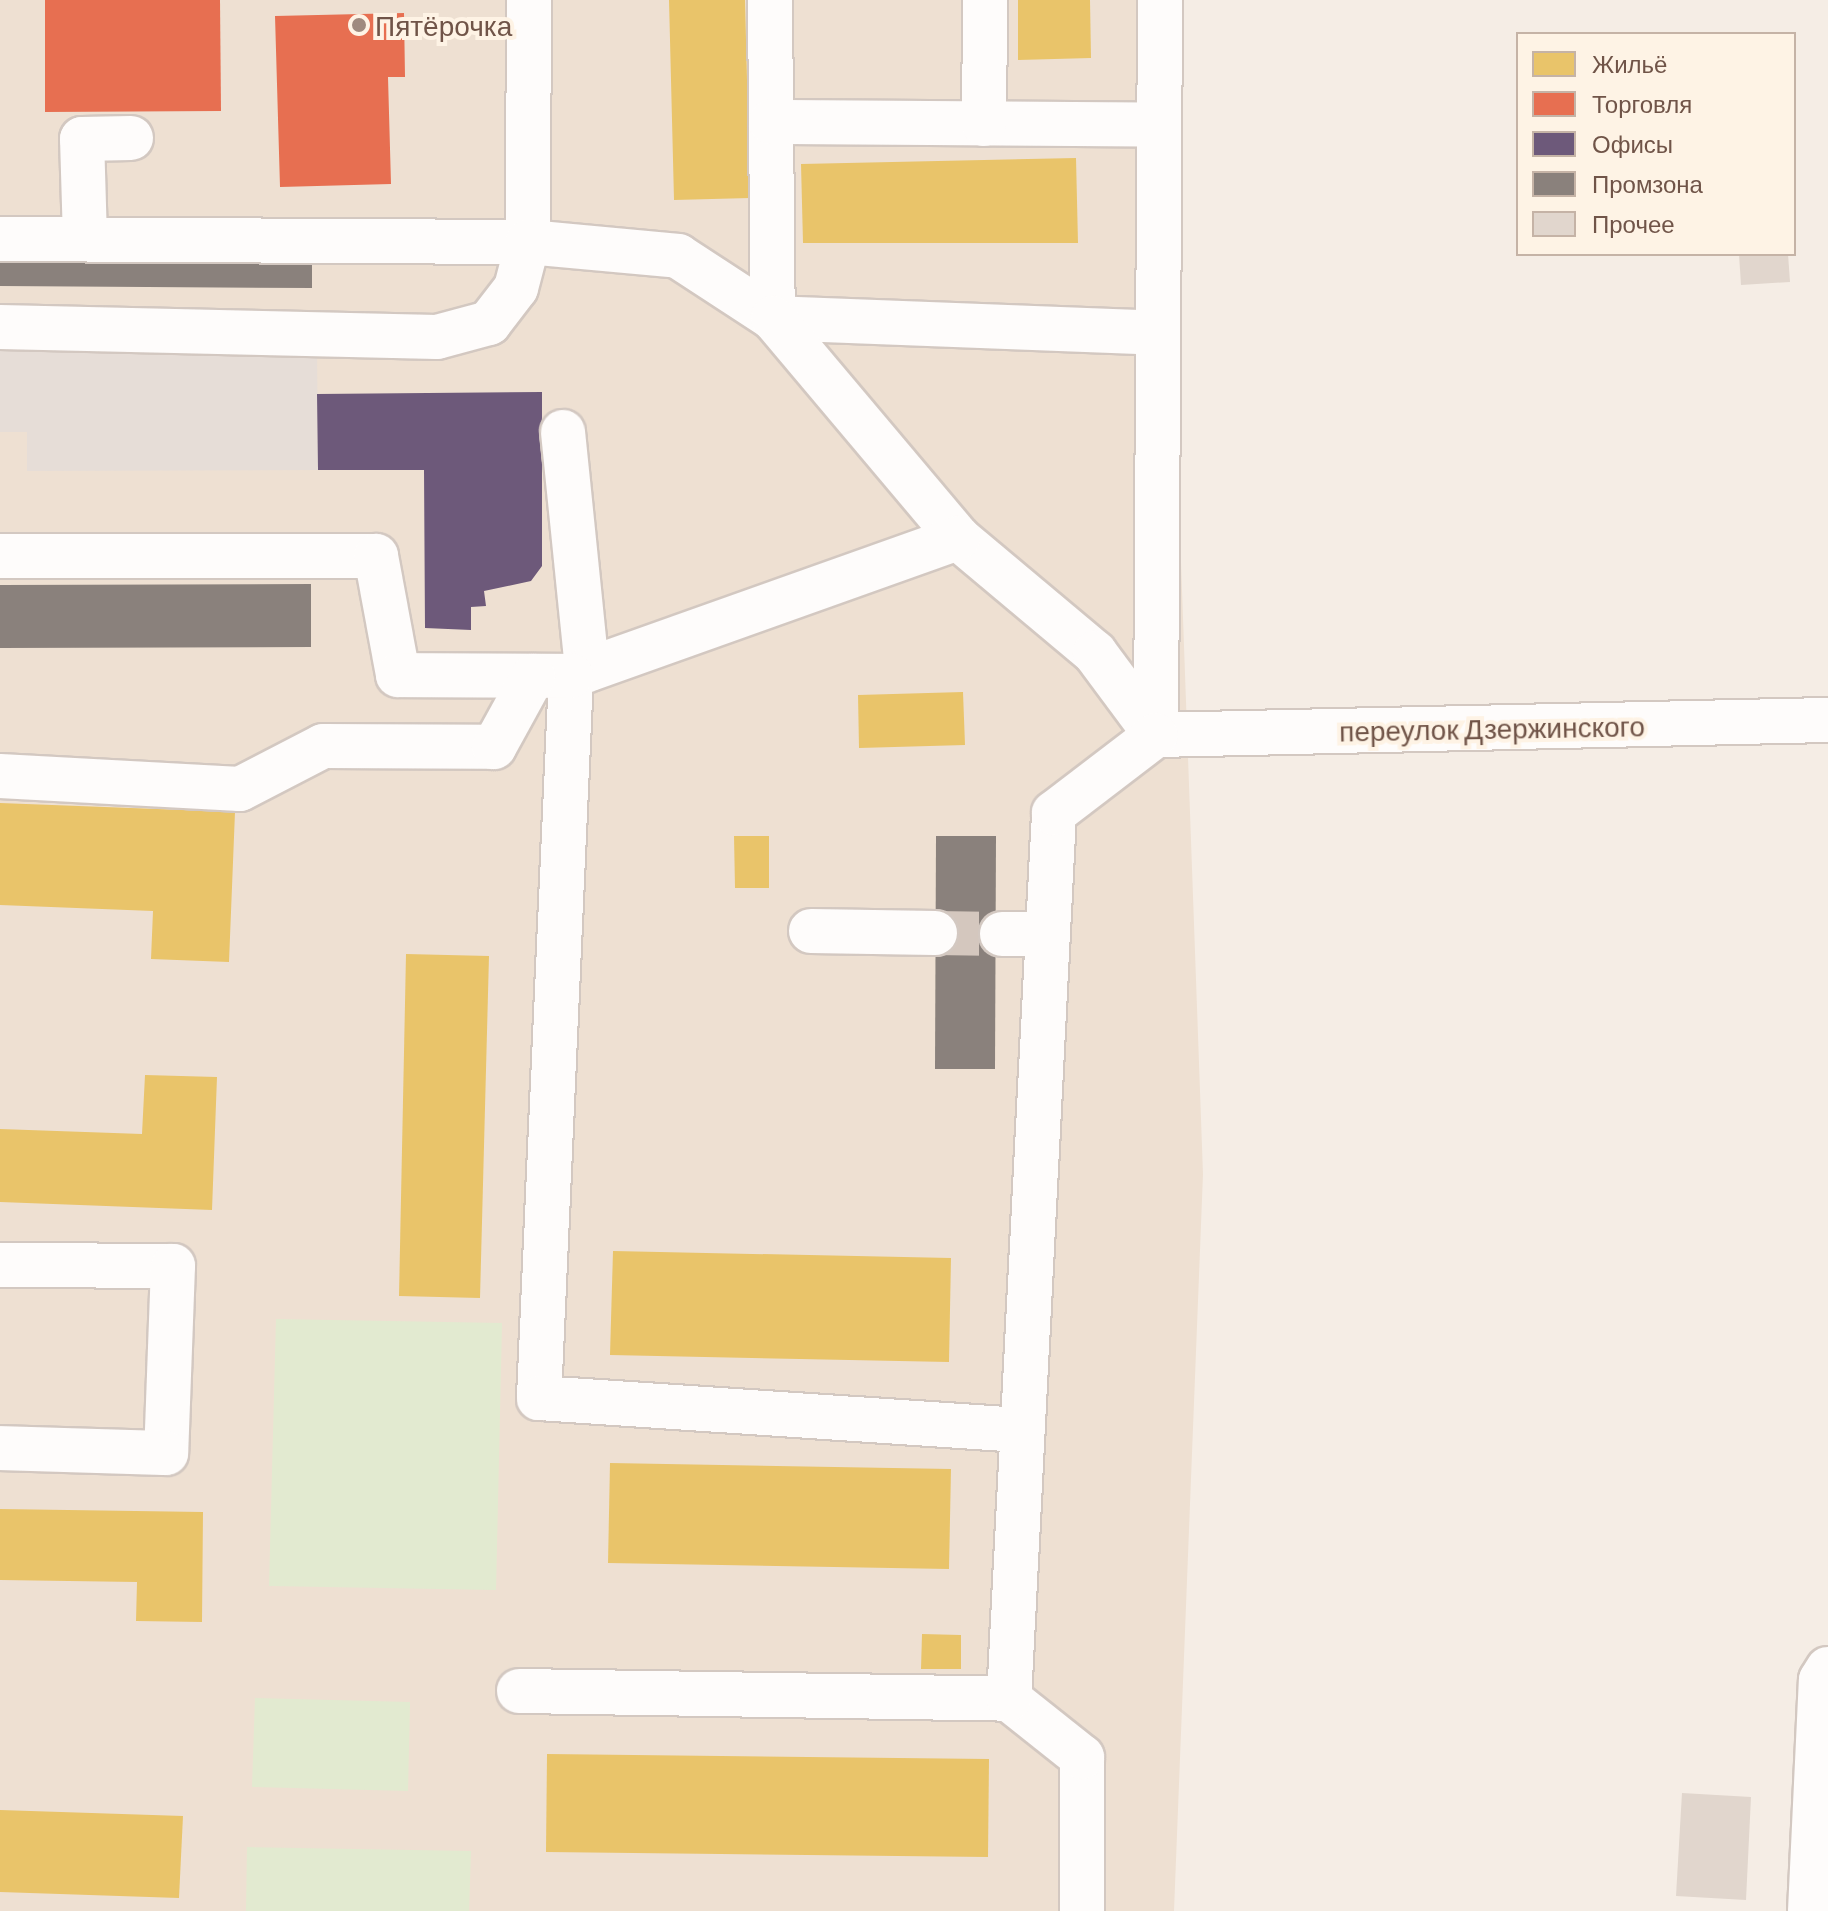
<!DOCTYPE html>
<html>
<head>
<meta charset="utf-8">
<style>
	body { margin:0 }
	#map { position:relative; width:1828px; height:1911px; overflow:hidden; background:#f5ede5; font-family:Barlow,sans-serif }
	div>[style] { position:absolute }
	[style*='--x'] { left:calc(var(--x)*1px); top:calc(var(--y)*1px); width:calc(var(--w)*1px); rotate:calc(var(--a)*1deg) }
	.residential>* { inset:0; background:#eee0d2 }
	.industrial>* { inset:0; background:#e6ddd7 }
	.green>* { inset:0; background:#e2ead0 }
	.homes>* { inset:0; background:#e9c46a }
	.shops>* { inset:0; background:#e76f51 }
	.offices>* { inset:0; background:#6d597a }
	.industry>* { inset:0; background:#8a817c }
	.building>* { inset:0; background:#e1d6cd }
	.minor-tunnel>* { height:44px; margin-top:-22px; transform-origin:0; background:repeating-linear-gradient(90deg,#d4c7be 0 44px,transparent 0 66px) }
	.roads { filter:drop-shadow(2px 0 #d3c8c1) drop-shadow(-2px 0 #d3c8c1) drop-shadow(0 2px #d3c8c1) drop-shadow(0 -2px #d3c8c1) }
	.minor>* { height:44px; margin:-22px; padding:0 22px; transform-origin:22px; border-radius:22px; background:#fefcfb }
	.dots>* { width:22px; height:22px; translate:-50% -50%; box-sizing:border-box; border:4px solid #fef3e5; border-radius:50% }
	span { translate:-50% -50%; white-space:nowrap; text-align:center; line-height:1.15; -webkit-text-stroke:8px #fef3e5; paint-order:stroke }
	.poi-label { font-size:28px; color:#705448 }
	.left { translate:0 -50%; text-align:left }
	.street-label { font-size:28px; color:#705448 }
	.legend { position:absolute; left:1516px; top:32px; width:280px; height:224px; box-sizing:border-box; background:#fef3e5; border:2px solid #c5b3a6; margin:0; padding:10px 14px; list-style:none; font-size:24px; color:#705448 }
	.legend li { display:flex; align-items:center; gap:16px; height:40px }
	.legend b { width:40px; border:2px solid #c5b3a6 }
</style>
</head>
<body>
<div id="map">
	<div class="residential">
		<i style="clip-path:polygon(0 0,1168px 0,1178px 479px,1203px 1174px,1174px 1911px,0 1911px)"></i>
	</div>
	<div class="industrial">
		<i style="clip-path:polygon(317px 343px,318px 470px,27px 471px,27px 432px,0 432px,0 344px)"></i>
	</div>
	<div class="green">
		<i style="clip-path:polygon(276px 1319px,502px 1323px,496px 1590px,269px 1586px)"></i>
		<i style="clip-path:polygon(255px 1698px,410px 1702px,408px 1791px,252px 1787px)"></i>
		<i style="clip-path:polygon(247px 1847px,471px 1851px,469px 1911px,246px 1911px)"></i>
	</div>
	<div class="homes">
		<i style="clip-path:polygon(669px 0,745px 0,750px 198px,674px 200px)"></i>
		<i style="clip-path:polygon(1018px 0,1090px 0,1091px 58px,1018px 60px)"></i>
		<i style="clip-path:polygon(1076px 158px,1078px 243px,803px 243px,801px 164px)"></i>
		<i style="clip-path:polygon(963px 692px,965px 745px,859px 748px,858px 695px)"></i>
		<i style="clip-path:polygon(0 803px,235px 812px,229px 962px,151px 959px,153px 911px,0 905px)"></i>
		<i style="clip-path:polygon(734px 836px,769px 836px,769px 888px,735px 888px)"></i>
		<i style="clip-path:polygon(406px 954px,489px 956px,480px 1298px,399px 1296px)"></i>
		<i style="clip-path:polygon(145px 1075px,217px 1077px,212px 1210px,0 1202px,0 1129px,142px 1134px)"></i>
		<i style="clip-path:polygon(613px 1251px,951px 1258px,949px 1362px,610px 1355px)"></i>
		<i style="clip-path:polygon(610px 1463px,951px 1469px,949px 1569px,608px 1563px)"></i>
		<i style="clip-path:polygon(0 1509px,203px 1512px,202px 1622px,136px 1621px,137px 1582px,0 1580px)"></i>
		<i style="clip-path:polygon(922px 1634px,961px 1635px,961px 1669px,921px 1669px)"></i>
		<i style="clip-path:polygon(547px 1754px,989px 1759px,988px 1857px,546px 1852px)"></i>
		<i style="clip-path:polygon(0 1810px,183px 1816px,179px 1898px,0 1892px)"></i>
	</div>
	<div class="shops">
		<i style="clip-path:polygon(45px 0,220px 0,221px 111px,45px 112px)"></i>
		<i style="clip-path:polygon(404px 13px,405px 77px,388px 77px,391px 184px,280px 187px,275px 16px)"></i>
	</div>
	<div class="offices">
		<i style="clip-path:polygon(542px 392px,542px 566px,531px 581px,484px 591px,486px 606px,471px 607px,471px 630px,425px 628px,424px 470px,318px 470px,317px 394px)"></i>
	</div>
	<div class="industry">
		<i style="clip-path:polygon(0 249px,312px 250px,312px 288px,0 286px)"></i>
		<i style="clip-path:polygon(311px 584px,311px 647px,0 648px,0 585px)"></i>
		<i style="clip-path:polygon(936px 836px,996px 836px,995px 1069px,935px 1069px)"></i>
	</div>
	<div class="building">
		<i style="clip-path:polygon(1739px 254px,1788px 254px,1790px 282px,1741px 285px)"></i>
		<i style="clip-path:polygon(1682px 1793px,1751px 1797px,1746px 1900px,1676px 1896px)"></i>
	</div>
	<div class="minor-tunnel">
		<i style="--x:935;--y:933;--w:67;--a:0.9"></i>
	</div>
	<div class="roads">
		<div class="minor">
			<i style="--x:770;--y:0;--w:318;--a:89.5"></i>
			<i style="--x:773;--y:318;--w:383;--a:2.2"></i>
			<i style="--x:771;--y:122;--w:388;--a:0.4"></i>
			<i style="--x:984;--y:124;--w:124;--a:-89.5"></i>
			<i style="--x:0;--y:239;--w:528;--a:0.33"></i>
			<i style="--x:528;--y:242;--w:242;--a:-89.8"></i>
			<i style="--x:85;--y:239;--w:100;--a:-91.7"></i>
			<i style="--x:82;--y:139;--w:49;--a:-1.2"></i>
			<i style="--x:0;--y:327;--w:437;--a:1.3"></i>
			<i style="--x:437;--y:337;--w:54;--a:-15.1"></i>
			<i style="--x:489;--y:323;--w:44;--a:-52.4"></i>
			<i style="--x:516;--y:288;--w:48;--a:-75.4"></i>
			<i style="--x:528;--y:242;--w:151;--a:5.3"></i>
			<i style="--x:678;--y:256;--w:113;--a:33.1"></i>
			<i style="--x:773;--y:318;--w:287;--a:49.9"></i>
			<i style="--x:958;--y:538;--w:179;--a:40"></i>
			<i style="--x:1095;--y:653;--w:102;--a:53.4"></i>
			<i style="--x:563;--y:432;--w:239;--a:84.2"></i>
			<i style="--x:958;--y:538;--w:411;--a:160.4"></i>
			<i style="--x:571;--y:676;--w:723;--a:92.54"></i>
			<i style="--x:539;--y:1398;--w:484;--a:3.8"></i>
			<i style="--x:0;--y:556;--w:376;--a:0"></i>
			<i style="--x:376;--y:556;--w:121;--a:79.5"></i>
			<i style="--x:398;--y:675;--w:173;--a:0.3"></i>
			<i style="--x:1156;--y:735;--w:735;--a:-89.69"></i>
			<i style="--x:1156;--y:735;--w:672;--a:-1.28"></i>
			<i style="--x:0;--y:776;--w:240;--a:3.1"></i>
			<i style="--x:240;--y:789;--w:93;--a:-27.4"></i>
			<i style="--x:323;--y:746;--w:171;--a:0.3"></i>
			<i style="--x:494;--y:747;--w:81;--a:-61.2"></i>
			<i style="--x:811;--y:931;--w:124;--a:0.9"></i>
			<i style="--x:1002;--y:934;--w:45;--a:0"></i>
			<i style="--x:0;--y:1265;--w:173;--a:0.3"></i>
			<i style="--x:173;--y:1266;--w:187;--a:92.1"></i>
			<i style="--x:166;--y:1453;--w:166;--a:-178.3"></i>
			<i style="--x:519;--y:1691;--w:490;--a:0.9"></i>
			<i style="--x:1082;--y:1911;--w:154;--a:-90"></i>
			<i style="--x:1082;--y:1757;--w:93;--a:-141.5"></i>
			<i style="--x:1009;--y:1699;--w:887;--a:-87.09"></i>
			<i style="--x:1054;--y:813;--w:128;--a:-37.4"></i>
			<i style="--x:1810;--y:1911;--w:231;--a:-87.3"></i>
			<i style="--x:1821;--y:1680;--w:13;--a:-58"></i>
		</div>
	</div>
	<div class="dots">
		<i style="left:359px;top:25px;background:#9f8a7f"></i>
	</div>
	<div class="poi-label">
		<span class="left" style="left:375px;top:25px">Пятёрочка</span>
	</div>
	<div class="street-label">
		<span style="left:1492px;top:728px;rotate:-1deg">переулок Дзержинского</span>
	</div>
	<ul class="legend">
	<li><b style="height:22px;background:#e9c46a"></b>Жильё</li>
	<li><b style="height:22px;background:#e76f51"></b>Торговля</li>
	<li><b style="height:22px;background:#6d597a"></b>Офисы</li>
	<li><b style="height:22px;background:#8a817c"></b>Промзона</li>
	<li><b style="height:22px;background:#e1d6cd"></b>Прочее</li>
	</ul>
</div>
</body>
</html>
